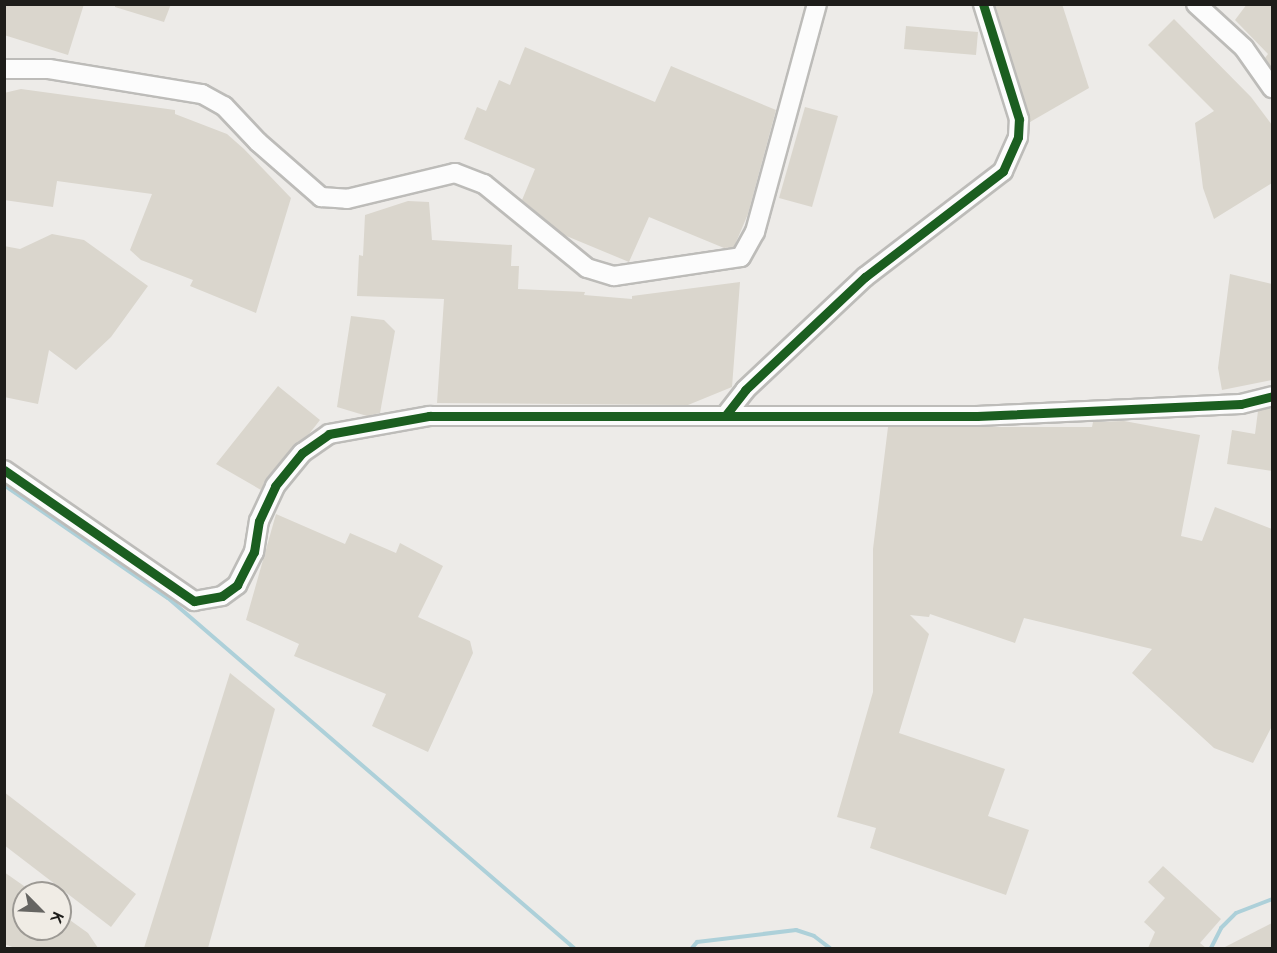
<!DOCTYPE html>
<html>
<head>
<meta charset="utf-8">
<style>
	body { margin:0 }
	#map { position:relative; width:1277px; height:953px; overflow:hidden; background:#edebe8; font-family:Figtree,sans-serif }
	div>[style] { position:absolute }
	[style*='--x'] { left:calc(var(--x)*1px); top:calc(var(--y)*1px); width:calc(var(--w)*1px); rotate:calc(var(--a)*1deg) }
	.stream>* { height:4px; margin:-2px; padding:0 2px; transform-origin:2px; border-radius:2px; background:#add0d9 }
	.building>* { inset:0; background:#dad6cd }
	.roads { filter:drop-shadow(2px 0 #bdbcb9) drop-shadow(-2px 0 #bdbcb9) drop-shadow(0 2px #bdbcb9) drop-shadow(0 -2px #bdbcb9) }
	.minor>* { height:18px; margin:-9px; padding:0 9px; transform-origin:9px; border-radius:9px; background:#fcfcfc }
	.cycleway>* { height:9px; margin:-4.5px; padding:0 4.5px; transform-origin:4.5px; border-radius:4.5px; background:#1b5e20 }
	span { translate:-50% -50%; white-space:nowrap; text-align:center; line-height:1.15; -webkit-text-stroke:6px #f0ece5; paint-order:stroke }
	.frame { position:absolute; inset:0; border:6px solid #1e1d1a; pointer-events:none }
	.north { position:absolute; left:12px; top:881px; width:60px; height:60px; box-sizing:border-box; background:#f0ece5; border:2px solid #9c9994; border-radius:50%; rotate:114deg; font-size:16px; font-weight:700; line-height:24px; text-align:center; color:#1e1d1a }
	.north::after { content:''; display:block; margin:auto; width:21px; height:27px; background:#666562; clip-path:polygon(50% 0,100% 100%,50% 72%,0 100%) }
</style>
</head>
<body>
<div id="map">
	<div class="stream">
		<i style="--x:4;--y:485;--w:199;--a:34.6"></i>
		<i style="--x:168;--y:598;--w:536;--a:40.76"></i>
		<i style="--x:692;--y:948;--w:8;--a:-50"></i>
		<i style="--x:697;--y:942;--w:100;--a:-6.9"></i>
		<i style="--x:796;--y:930;--w:19;--a:18"></i>
		<i style="--x:814;--y:936;--w:20;--a:37"></i>
		<i style="--x:1211;--y:948;--w:22;--a:-63"></i>
		<i style="--x:1221;--y:928;--w:21;--a:-45"></i>
		<i style="--x:1236;--y:913;--w:39;--a:-21"></i>
	</div>
	<div class="building">
		<i style="clip-path:polygon(4px 4px,84px 4px,68px 55px,4px 35px)"></i>
		<i style="clip-path:polygon(115px 4px,171px 4px,164px 22px,115px 7px)"></i>
		<i style="clip-path:polygon(995px 4px,1062px 4px,1089px 88px,1030px 122px)"></i>
		<i style="clip-path:polygon(1247px 4px,1272px 4px,1272px 69px,1265px 58px,1268px 54px,1235px 20px)"></i>
		<i style="clip-path:polygon(1174px 19px,1251px 97px,1272px 125px,1272px 183px,1214px 219px,1203px 188px,1195px 123px,1214px 111px,1148px 45px)"></i>
		<i style="clip-path:polygon(906px 26px,978px 32px,976px 55px,904px 49px)"></i>
		<i style="clip-path:polygon(525px 47px,655px 102px,671px 66px,776px 110px,748px 214px,734px 247px,724px 248px,649px 217px,629px 262px,564px 235px,522px 200px,535px 169px,464px 139px,477px 107px,486px 111px,499px 80px,510px 85px)"></i>
		<i style="clip-path:polygon(21px 89px,175px 110px,175px 114px,227px 134px,244px 149px,291px 198px,256px 313px,190px 286px,193px 280px,141px 260px,130px 250px,152px 194px,57px 181px,53px 207px,4px 200px,4px 93px)"></i>
		<i style="clip-path:polygon(805px 107px,838px 116px,812px 207px,779px 198px)"></i>
		<i style="clip-path:polygon(408px 201px,429px 202px,432px 240px,512px 245px,511px 266px,519px 266px,518px 289px,585px 292px,584px 295px,632px 299px,632px 296px,740px 282px,732px 387px,688px 405px,437px 403px,444px 299px,357px 296px,359px 255px,363px 256px,365px 215px)"></i>
		<i style="clip-path:polygon(52px 234px,84px 240px,148px 286px,111px 337px,76px 370px,49px 350px,38px 404px,4px 397px,4px 246px,20px 249px)"></i>
		<i style="clip-path:polygon(1230px 274px,1272px 284px,1272px 380px,1222px 390px,1218px 368px)"></i>
		<i style="clip-path:polygon(351px 316px,384px 320px,395px 331px,380px 413px,367px 416px,337px 407px)"></i>
		<i style="clip-path:polygon(278px 386px,320px 420px,309px 434px,293px 446px,266px 479px,261px 490px,216px 464px)"></i>
		<i style="clip-path:polygon(1272px 407px,1272px 471px,1227px 464px,1232px 430px,1255px 434px,1258px 411px)"></i>
		<i style="clip-path:polygon(1124px 421px,1200px 435px,1181px 536px,1202px 541px,1215px 507px,1272px 529px,1272px 726px,1253px 763px,1214px 748px,1132px 673px,1152px 649px,1024px 618px,1015px 643px,930px 614px,929px 617px,910px 615px,929px 634px,899px 733px,1005px 769px,988px 816px,1029px 830px,1006px 895px,870px 848px,876px 828px,837px 817px,873px 692px,873px 549px,888px 427px,1092px 427px,1093px 422px)"></i>
		<i style="clip-path:polygon(276px 514px,345px 544px,350px 533px,396px 553px,400px 543px,443px 566px,418px 617px,470px 641px,473px 653px,428px 752px,372px 726px,386px 694px,294px 656px,299px 644px,246px 620px)"></i>
		<i style="clip-path:polygon(230px 673px,275px 709px,208px 948px,144px 948px)"></i>
		<i style="clip-path:polygon(4px 792px,136px 894px,111px 927px,4px 845px)"></i>
		<i style="clip-path:polygon(1163px 866px,1221px 919px,1200px 943px,1206px 948px,1148px 948px,1155px 932px,1144px 922px,1165px 898px,1148px 882px)"></i>
		<i style="clip-path:polygon(4px 872px,24px 886px,24px 929px,60px 929px,60px 913px,88px 933px,98px 948px,15px 948px,4px 944px)"></i>
		<i style="clip-path:polygon(1272px 923px,1272px 948px,1223px 948px)"></i>
	</div>
	<div class="roads">
		<div class="minor">
			<i style="--x:1196;--y:4;--w:65;--a:42.5"></i>
			<i style="--x:1244;--y:48;--w:49;--a:55"></i>
			<i style="--x:4;--y:69;--w:45;--a:0"></i>
			<i style="--x:49;--y:69;--w:155;--a:9.3"></i>
			<i style="--x:202;--y:94;--w:25;--a:29"></i>
			<i style="--x:224;--y:106;--w:50;--a:46.6"></i>
			<i style="--x:258;--y:142;--w:84;--a:41.1"></i>
			<i style="--x:321;--y:197;--w:26;--a:4"></i>
			<i style="--x:347;--y:199;--w:111;--a:-13.5"></i>
			<i style="--x:455;--y:173;--w:31;--a:21"></i>
			<i style="--x:484;--y:184;--w:133;--a:39.2"></i>
			<i style="--x:587;--y:268;--w:28;--a:17"></i>
			<i style="--x:614;--y:276;--w:128;--a:-8.5"></i>
			<i style="--x:741;--y:257;--w:29;--a:-61"></i>
			<i style="--x:755;--y:232;--w:236;--a:-74.8"></i>
			<i style="--x:725;--y:416;--w:33;--a:-52"></i>
			<i style="--x:745;--y:390;--w:165;--a:-43.3"></i>
			<i style="--x:865;--y:277;--w:174;--a:-37.5"></i>
			<i style="--x:1003;--y:171;--w:37;--a:-66"></i>
			<i style="--x:1018;--y:137;--w:18;--a:-87"></i>
			<i style="--x:1019;--y:119;--w:121;--a:-107.4"></i>
			<i style="--x:4;--y:470;--w:231;--a:34.6"></i>
			<i style="--x:194;--y:601;--w:28;--a:-10"></i>
			<i style="--x:222;--y:596;--w:19;--a:-36"></i>
			<i style="--x:237;--y:585;--w:37;--a:-63"></i>
			<i style="--x:254;--y:552;--w:31;--a:-81"></i>
			<i style="--x:259;--y:521;--w:38;--a:-65"></i>
			<i style="--x:275;--y:486;--w:43;--a:-50.7"></i>
			<i style="--x:302;--y:453;--w:33;--a:-35"></i>
			<i style="--x:329;--y:434;--w:102;--a:-10.2"></i>
			<i style="--x:429;--y:416;--w:548;--a:0"></i>
			<i style="--x:977;--y:416;--w:264;--a:-2.6"></i>
			<i style="--x:1241;--y:404;--w:32;--a:-14"></i>
		</div>
	</div>
	<div class="cycleway">
		<i style="--x:725;--y:416;--w:33;--a:-52"></i>
		<i style="--x:745;--y:390;--w:165;--a:-43.3"></i>
		<i style="--x:865;--y:277;--w:174;--a:-37.5"></i>
		<i style="--x:1003;--y:171;--w:37;--a:-66"></i>
		<i style="--x:1018;--y:137;--w:18;--a:-87"></i>
		<i style="--x:1019;--y:119;--w:121;--a:-107.4"></i>
		<i style="--x:4;--y:470;--w:231;--a:34.6"></i>
		<i style="--x:194;--y:601;--w:28;--a:-10"></i>
		<i style="--x:222;--y:596;--w:19;--a:-36"></i>
		<i style="--x:237;--y:585;--w:37;--a:-63"></i>
		<i style="--x:254;--y:552;--w:31;--a:-81"></i>
		<i style="--x:259;--y:521;--w:38;--a:-65"></i>
		<i style="--x:275;--y:486;--w:43;--a:-50.7"></i>
		<i style="--x:302;--y:453;--w:33;--a:-35"></i>
		<i style="--x:329;--y:434;--w:102;--a:-10.2"></i>
		<i style="--x:429;--y:416;--w:548;--a:0"></i>
		<i style="--x:977;--y:416;--w:264;--a:-2.6"></i>
		<i style="--x:1241;--y:404;--w:32;--a:-14"></i>
	</div>
	<div class="frame"></div>
	<div class="north">K</div>
</div>
</body>
</html>
